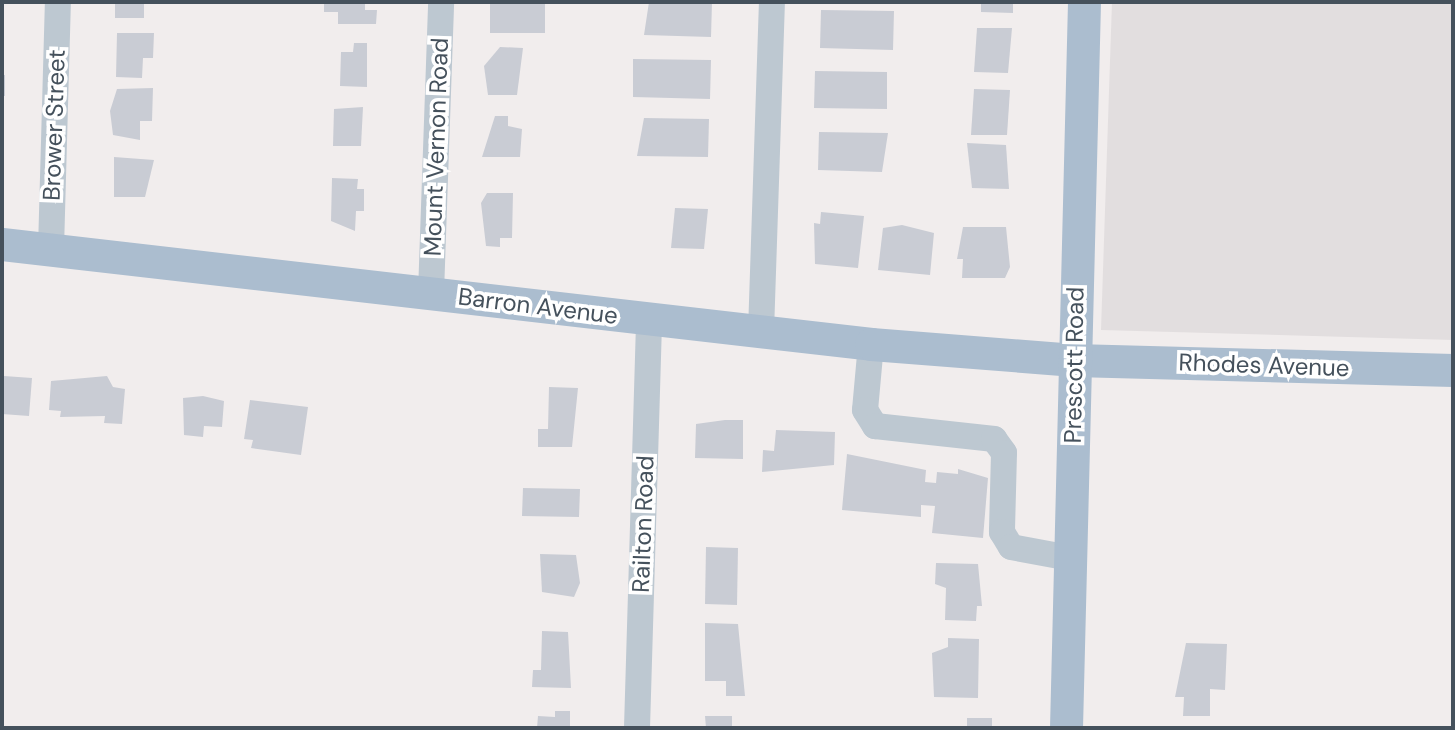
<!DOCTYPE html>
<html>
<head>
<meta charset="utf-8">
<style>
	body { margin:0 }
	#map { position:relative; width:1455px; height:730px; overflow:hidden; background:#f1eded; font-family:"DM Sans",sans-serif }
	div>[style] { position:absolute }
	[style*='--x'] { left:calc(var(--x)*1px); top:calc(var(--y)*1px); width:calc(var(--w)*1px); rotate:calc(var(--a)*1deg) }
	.education>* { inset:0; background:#e2dedf }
	.building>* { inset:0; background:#c9ccd4 }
	.minor>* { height:26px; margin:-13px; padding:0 13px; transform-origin:13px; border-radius:13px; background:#bdc8d1 }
	.major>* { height:33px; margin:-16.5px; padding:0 16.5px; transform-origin:16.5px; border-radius:16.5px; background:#abbdcf }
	span { translate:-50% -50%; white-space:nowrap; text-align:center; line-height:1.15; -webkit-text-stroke:7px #fff; paint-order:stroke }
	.street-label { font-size:24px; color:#45515c }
	.frame { position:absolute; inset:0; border:4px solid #45515c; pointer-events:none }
</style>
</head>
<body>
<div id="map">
	<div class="education">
		<i style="clip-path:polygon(1112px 2px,1453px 2px,1453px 340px,1101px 330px)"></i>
	</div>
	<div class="building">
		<i style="clip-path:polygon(115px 2px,144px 2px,144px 18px,115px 18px)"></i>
		<i style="clip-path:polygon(324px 2px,365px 2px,365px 10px,377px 10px,376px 24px,338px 24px,338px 12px,324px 12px)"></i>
		<i style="clip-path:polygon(490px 2px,545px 2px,545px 33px,490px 33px)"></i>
		<i style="clip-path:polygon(649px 2px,712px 2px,711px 37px,644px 35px)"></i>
		<i style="clip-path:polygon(981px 2px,1013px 2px,1013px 13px,981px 12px)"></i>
		<i style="clip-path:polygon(821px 10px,894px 11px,893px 50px,820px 48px)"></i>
		<i style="clip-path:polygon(977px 28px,1012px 28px,1008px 73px,974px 72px)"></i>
		<i style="clip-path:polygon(117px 33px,154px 33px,153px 58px,143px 58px,142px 78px,116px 77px)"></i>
		<i style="clip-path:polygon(354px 43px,367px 43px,367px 87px,340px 86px,341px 52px,353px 52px)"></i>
		<i style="clip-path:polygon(500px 47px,523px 48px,517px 95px,488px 95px,484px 66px)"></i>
		<i style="clip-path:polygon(633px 59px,711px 60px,710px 99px,633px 97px)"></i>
		<i style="clip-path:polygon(815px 71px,887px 72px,887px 109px,814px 108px)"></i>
		<i style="clip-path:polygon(2px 75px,5px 75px,5px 96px,2px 96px)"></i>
		<i style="clip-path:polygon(153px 88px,152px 121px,140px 121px,140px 140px,113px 135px,110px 111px,117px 89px)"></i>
		<i style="clip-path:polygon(974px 89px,1010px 90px,1007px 135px,971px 135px)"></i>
		<i style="clip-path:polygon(363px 107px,361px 146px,333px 146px,334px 109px)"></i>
		<i style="clip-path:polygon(495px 116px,508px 116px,508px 126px,522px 129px,520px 157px,482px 157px)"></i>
		<i style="clip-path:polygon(644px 118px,709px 119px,708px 157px,637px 156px)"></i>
		<i style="clip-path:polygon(819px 132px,888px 133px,882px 172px,818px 170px)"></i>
		<i style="clip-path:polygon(967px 143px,1006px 145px,1009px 189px,972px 188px)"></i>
		<i style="clip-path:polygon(114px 157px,154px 160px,145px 197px,114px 197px)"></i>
		<i style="clip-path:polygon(332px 178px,358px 179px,357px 189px,364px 189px,364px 211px,356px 211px,355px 231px,331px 221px)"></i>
		<i style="clip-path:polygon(487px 193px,513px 193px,512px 238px,500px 238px,500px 247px,486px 246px,481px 203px)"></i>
		<i style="clip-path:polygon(675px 208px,708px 209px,704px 249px,671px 248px)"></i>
		<i style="clip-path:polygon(821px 212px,864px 216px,858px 268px,815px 264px,814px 223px,820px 224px)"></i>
		<i style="clip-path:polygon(902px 225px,934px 233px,930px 275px,878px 270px,883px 228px)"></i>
		<i style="clip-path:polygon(963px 227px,1006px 227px,1010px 267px,1005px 278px,962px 278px,963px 259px,957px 259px)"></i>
		<i style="clip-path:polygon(4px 376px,32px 378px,29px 416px,2px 414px)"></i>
		<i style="clip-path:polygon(107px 376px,113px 387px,125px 389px,122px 424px,104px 423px,105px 416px,60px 417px,61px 411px,49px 410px,51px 381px)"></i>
		<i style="clip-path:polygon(549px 387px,578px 388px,572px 447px,538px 447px,538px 429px,548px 429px)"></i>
		<i style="clip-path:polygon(203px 396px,224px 401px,222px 427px,204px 426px,203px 437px,184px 435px,183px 398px)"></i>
		<i style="clip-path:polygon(250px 400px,308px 407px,301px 455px,251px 448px,253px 440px,244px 439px)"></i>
		<i style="clip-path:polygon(725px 420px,743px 420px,743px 459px,695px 458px,696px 424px)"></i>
		<i style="clip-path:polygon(776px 430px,835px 432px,834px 465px,762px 472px,763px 450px,774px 451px)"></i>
		<i style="clip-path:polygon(847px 454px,926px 470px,925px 482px,936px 483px,937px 472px,958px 474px,958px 469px,988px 478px,983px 538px,932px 533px,935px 506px,921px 505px,921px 517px,842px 510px)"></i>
		<i style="clip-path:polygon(523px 488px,580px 489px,579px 517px,522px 516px)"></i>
		<i style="clip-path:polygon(706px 547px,738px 548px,737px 605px,705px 604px)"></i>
		<i style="clip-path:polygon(540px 554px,576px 555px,580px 583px,574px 597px,542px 592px)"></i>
		<i style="clip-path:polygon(936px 563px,978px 564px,982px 606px,977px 606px,976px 621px,945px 620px,946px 588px,935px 584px)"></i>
		<i style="clip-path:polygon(705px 623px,738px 624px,745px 696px,726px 696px,726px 681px,705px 681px)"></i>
		<i style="clip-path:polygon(542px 631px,568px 632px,571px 688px,532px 687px,533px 670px,541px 670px)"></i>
		<i style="clip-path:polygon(948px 638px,979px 639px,978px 698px,934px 697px,932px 653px,948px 647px)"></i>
		<i style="clip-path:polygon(1186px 643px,1227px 644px,1225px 690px,1210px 689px,1210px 716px,1183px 716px,1184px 697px,1175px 697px)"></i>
		<i style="clip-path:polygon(555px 711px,570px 711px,570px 728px,537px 728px,538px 716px,555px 717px)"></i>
		<i style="clip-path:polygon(705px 716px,732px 716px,732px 728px,706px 728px)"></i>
		<i style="clip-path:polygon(967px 718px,992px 718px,992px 728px,967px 728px)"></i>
	</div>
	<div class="minor">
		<i style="--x:51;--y:249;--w:247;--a:-88.4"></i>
		<i style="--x:431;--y:293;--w:291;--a:-88"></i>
		<i style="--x:761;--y:332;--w:330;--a:-88.1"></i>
		<i style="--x:871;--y:344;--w:66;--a:95.2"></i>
		<i style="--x:865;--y:410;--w:19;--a:58"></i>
		<i style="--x:875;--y:426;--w:120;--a:6.2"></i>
		<i style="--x:994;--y:439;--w:17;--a:54"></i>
		<i style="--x:1004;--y:453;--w:79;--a:91.5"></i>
		<i style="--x:1002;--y:532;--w:17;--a:59"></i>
		<i style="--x:1011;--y:547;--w:60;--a:10.6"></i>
		<i style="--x:637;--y:728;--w:408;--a:-88.3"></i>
	</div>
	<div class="major">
		<i style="--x:2;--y:244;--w:875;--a:6.56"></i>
		<i style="--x:871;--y:344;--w:204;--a:4.5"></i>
		<i style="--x:1074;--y:360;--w:379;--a:1.5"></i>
		<i style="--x:1066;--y:728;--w:726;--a:-88.58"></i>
	</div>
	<div class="street-label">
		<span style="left:54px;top:125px;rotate:-88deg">Brower Street</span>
		<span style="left:436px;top:147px;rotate:-88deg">Mount Vernon Road</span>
		<span style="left:538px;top:306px;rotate:7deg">Barron Avenue</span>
		<span style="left:1074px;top:365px;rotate:-89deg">Prescott Road</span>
		<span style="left:1264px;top:365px;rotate:2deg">Rhodes Avenue</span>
		<span style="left:643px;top:524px;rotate:-88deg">Railton Road</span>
	</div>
	<div class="frame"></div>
</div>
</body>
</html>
